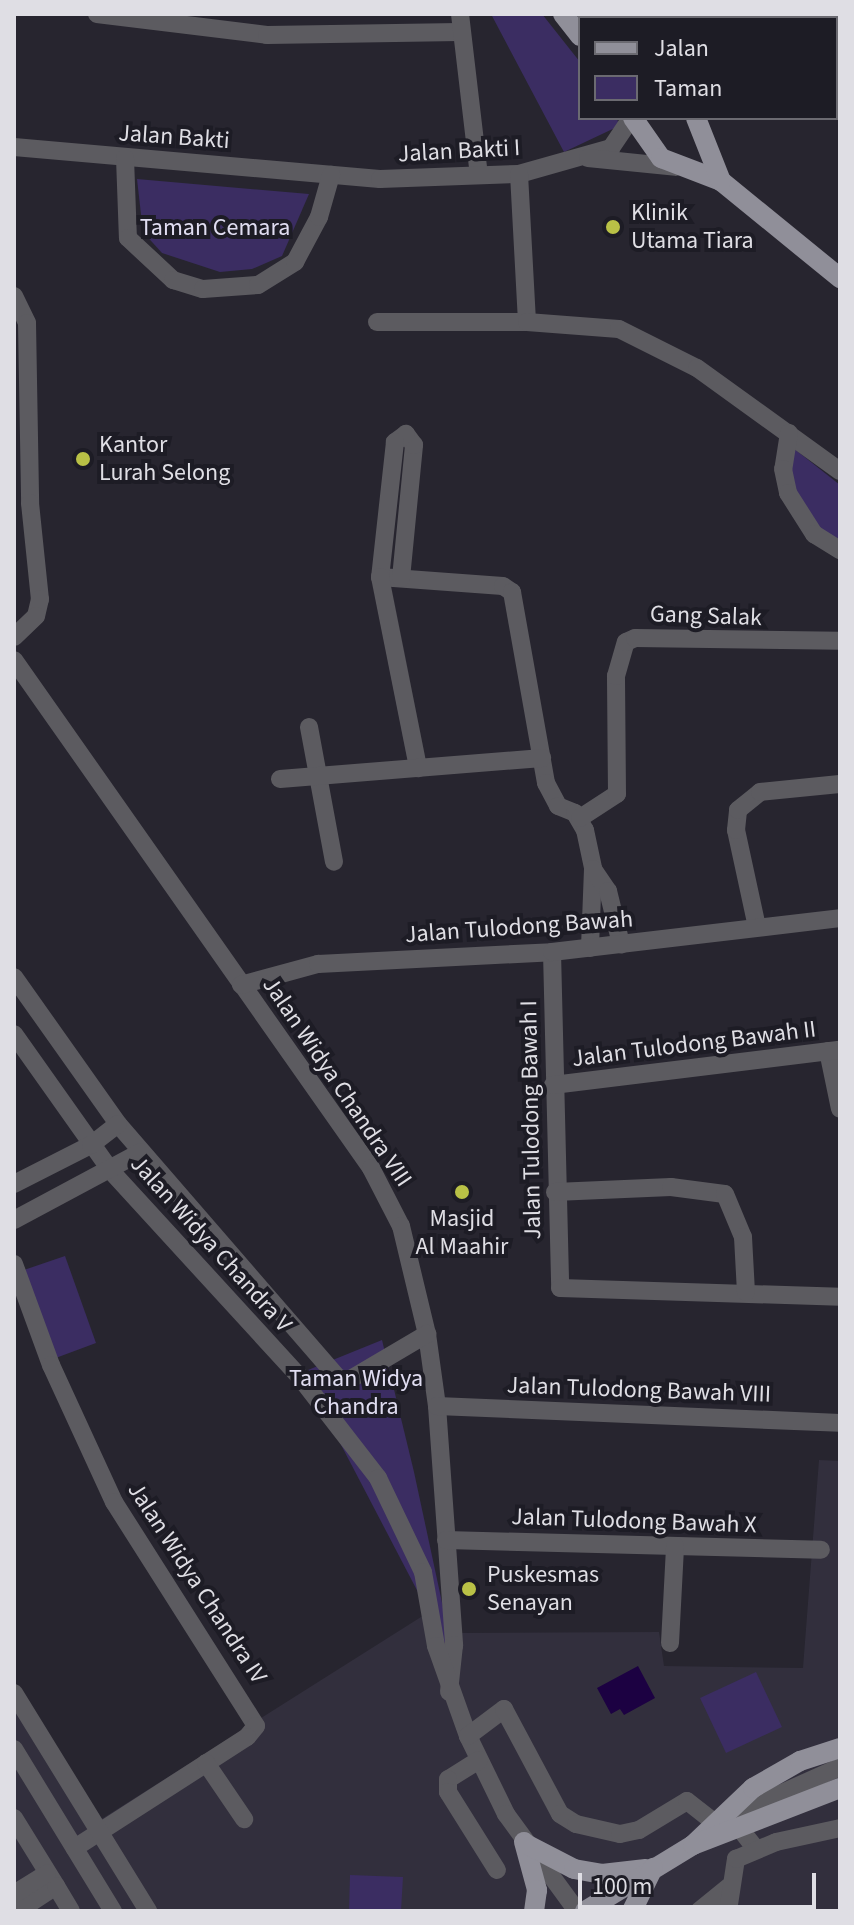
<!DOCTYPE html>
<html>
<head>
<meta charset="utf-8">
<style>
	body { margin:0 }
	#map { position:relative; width:854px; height:1925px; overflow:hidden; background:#27252f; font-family:"Source Sans 3",sans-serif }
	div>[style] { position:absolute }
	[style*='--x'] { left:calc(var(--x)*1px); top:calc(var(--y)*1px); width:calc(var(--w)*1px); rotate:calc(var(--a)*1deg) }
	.built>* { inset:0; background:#322f3d }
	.green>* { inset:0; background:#3b2d62 }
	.water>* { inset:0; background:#1c0142 }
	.minor>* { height:18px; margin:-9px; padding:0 9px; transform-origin:9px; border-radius:9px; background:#5c5b60 }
	.major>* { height:20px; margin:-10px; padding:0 10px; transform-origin:10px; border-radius:10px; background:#908f99 }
	.dots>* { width:22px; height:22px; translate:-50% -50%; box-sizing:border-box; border:4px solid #1d1c25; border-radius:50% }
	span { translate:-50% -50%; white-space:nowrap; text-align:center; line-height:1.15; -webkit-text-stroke:8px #1d1c25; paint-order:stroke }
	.street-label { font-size:24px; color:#dfdee4 }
	.poi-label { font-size:24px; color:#dfdee4 }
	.left { translate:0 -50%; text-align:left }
	.park-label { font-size:24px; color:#e0ddf1 }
	.frame { position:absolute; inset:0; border:16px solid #dfdee4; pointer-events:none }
	.legend { position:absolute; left:578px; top:16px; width:260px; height:104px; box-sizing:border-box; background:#1d1c25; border:2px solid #6b6a71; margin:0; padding:10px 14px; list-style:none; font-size:24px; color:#dfdee4 }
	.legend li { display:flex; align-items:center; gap:16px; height:40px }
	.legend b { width:40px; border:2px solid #6b6a71 }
	.scale { position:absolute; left:578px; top:1873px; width:238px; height:36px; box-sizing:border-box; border:4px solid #dfdee4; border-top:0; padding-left:10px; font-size:24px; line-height:28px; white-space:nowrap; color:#dfdee4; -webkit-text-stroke:6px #1d1c25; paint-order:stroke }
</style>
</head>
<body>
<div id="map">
	<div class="built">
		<i style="clip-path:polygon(819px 1460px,840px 1461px,840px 1911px,14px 1911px,14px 1705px,92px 1825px,440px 1605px,462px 1633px,659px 1632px,664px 1666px,803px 1668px)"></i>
	</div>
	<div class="green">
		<i style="clip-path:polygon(491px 14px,542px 14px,580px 62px,580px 118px,617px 118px,619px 126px,564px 152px)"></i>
		<i style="clip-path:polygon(137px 179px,309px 194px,282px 256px,252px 269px,220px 272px,162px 253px,143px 232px)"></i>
		<i style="clip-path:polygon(792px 447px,840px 485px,840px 544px,816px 529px,794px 492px,786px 467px)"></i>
		<i style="clip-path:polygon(65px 1256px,96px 1343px,53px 1359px,21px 1271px)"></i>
		<i style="clip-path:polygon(382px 1340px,414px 1472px,455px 1663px,303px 1372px)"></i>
		<i style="clip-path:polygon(756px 1672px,782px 1727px,726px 1753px,700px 1698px)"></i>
		<i style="clip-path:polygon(350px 1875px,403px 1877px,401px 1911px,349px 1911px)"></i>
	</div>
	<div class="water">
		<i style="clip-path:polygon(638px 1666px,655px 1698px,624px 1715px,620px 1709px,611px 1714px,597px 1688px)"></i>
	</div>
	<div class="minor">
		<i style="--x:97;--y:14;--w:171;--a:7"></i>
		<i style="--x:267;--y:35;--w:192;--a:-0.9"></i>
		<i style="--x:460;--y:14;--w:162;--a:83.3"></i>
		<i style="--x:836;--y:55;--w:6;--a:45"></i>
		<i style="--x:14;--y:147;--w:367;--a:5"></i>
		<i style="--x:380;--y:179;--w:139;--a:-2.1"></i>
		<i style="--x:519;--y:174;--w:96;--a:-15.8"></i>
		<i style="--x:611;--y:148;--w:36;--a:-56"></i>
		<i style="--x:125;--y:158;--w:80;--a:87.9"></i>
		<i style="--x:128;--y:238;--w:62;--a:43"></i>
		<i style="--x:173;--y:280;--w:31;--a:17"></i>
		<i style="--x:203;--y:289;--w:55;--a:-4.2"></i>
		<i style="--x:258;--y:285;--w:44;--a:-31.9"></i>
		<i style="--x:295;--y:262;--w:51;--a:-61.9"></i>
		<i style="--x:319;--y:217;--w:44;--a:-74.1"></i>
		<i style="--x:588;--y:158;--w:88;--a:5.8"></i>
		<i style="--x:519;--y:174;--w:148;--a:86.9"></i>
		<i style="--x:14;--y:296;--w:30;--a:64"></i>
		<i style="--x:27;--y:323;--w:180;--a:89"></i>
		<i style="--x:30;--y:503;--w:97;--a:84.1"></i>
		<i style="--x:40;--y:599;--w:17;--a:103"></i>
		<i style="--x:36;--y:616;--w:30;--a:136"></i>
		<i style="--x:377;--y:322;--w:150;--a:0"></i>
		<i style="--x:527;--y:322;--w:92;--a:4.4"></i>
		<i style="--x:619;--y:329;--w:87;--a:26.6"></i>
		<i style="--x:697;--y:368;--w:176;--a:35.8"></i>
		<i style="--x:789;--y:433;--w:36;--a:99"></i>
		<i style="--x:783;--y:469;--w:25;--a:78"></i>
		<i style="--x:788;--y:493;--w:49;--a:57.6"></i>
		<i style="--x:814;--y:534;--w:31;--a:32"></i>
		<i style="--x:380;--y:577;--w:123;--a:4.2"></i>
		<i style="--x:503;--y:586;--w:11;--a:34"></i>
		<i style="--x:512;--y:592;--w:194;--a:79.9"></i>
		<i style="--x:546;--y:783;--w:26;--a:62"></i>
		<i style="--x:558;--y:806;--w:18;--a:22"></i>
		<i style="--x:575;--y:813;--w:20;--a:60"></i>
		<i style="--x:585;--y:830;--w:40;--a:78"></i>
		<i style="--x:593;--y:869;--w:79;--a:92.2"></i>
		<i style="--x:401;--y:578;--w:134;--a:-84.4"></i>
		<i style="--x:414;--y:445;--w:14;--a:-126"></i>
		<i style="--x:406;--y:434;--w:14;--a:144"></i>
		<i style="--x:395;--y:442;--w:136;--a:96.3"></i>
		<i style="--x:380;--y:577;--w:195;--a:78.7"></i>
		<i style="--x:14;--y:660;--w:621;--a:54.9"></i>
		<i style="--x:371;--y:1168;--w:65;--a:62.7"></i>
		<i style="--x:401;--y:1226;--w:111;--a:76.5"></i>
		<i style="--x:427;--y:1334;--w:73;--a:82.1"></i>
		<i style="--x:437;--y:1406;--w:240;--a:85.9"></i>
		<i style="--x:454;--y:1645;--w:47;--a:96.1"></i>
		<i style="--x:309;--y:727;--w:137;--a:79.5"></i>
		<i style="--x:280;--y:779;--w:263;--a:-4.6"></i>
		<i style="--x:580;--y:818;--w:44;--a:-33"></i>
		<i style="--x:617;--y:794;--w:118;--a:-90.5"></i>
		<i style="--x:616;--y:676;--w:35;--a:-74"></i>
		<i style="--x:626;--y:642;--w:10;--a:-24"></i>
		<i style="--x:635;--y:638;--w:205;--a:0.8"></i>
		<i style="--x:593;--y:869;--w:27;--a:56"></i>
		<i style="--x:608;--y:891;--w:55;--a:76.2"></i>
		<i style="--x:757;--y:927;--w:99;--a:-102.2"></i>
		<i style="--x:736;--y:830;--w:20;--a:-84"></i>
		<i style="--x:738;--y:810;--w:28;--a:-39"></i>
		<i style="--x:760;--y:792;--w:80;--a:-5.7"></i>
		<i style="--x:552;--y:952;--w:336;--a:88.6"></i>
		<i style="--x:560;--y:1288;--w:280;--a:1.8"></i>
		<i style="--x:14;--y:977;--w:180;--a:54.7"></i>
		<i style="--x:118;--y:1124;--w:336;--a:49.1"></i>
		<i style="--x:338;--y:1378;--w:11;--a:10"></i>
		<i style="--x:349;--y:1380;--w:91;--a:-30.5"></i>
		<i style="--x:241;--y:985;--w:80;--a:-15.3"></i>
		<i style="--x:318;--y:964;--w:234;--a:-2.9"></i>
		<i style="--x:552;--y:952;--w:290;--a:-6.7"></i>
		<i style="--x:14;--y:1034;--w:168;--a:54.7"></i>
		<i style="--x:111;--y:1171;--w:278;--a:47.5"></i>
		<i style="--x:299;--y:1376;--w:129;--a:52.2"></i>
		<i style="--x:378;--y:1478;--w:104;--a:64.4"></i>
		<i style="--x:423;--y:1572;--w:75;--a:80"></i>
		<i style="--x:436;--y:1646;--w:96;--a:70.4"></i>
		<i style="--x:468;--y:1736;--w:87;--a:64"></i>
		<i style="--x:506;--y:1814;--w:120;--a:53.8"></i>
		<i style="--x:828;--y:1051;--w:59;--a:78.3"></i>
		<i style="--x:553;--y:1085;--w:289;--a:-7"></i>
		<i style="--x:14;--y:1184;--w:86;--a:-26.9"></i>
		<i style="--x:91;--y:1145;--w:34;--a:-38"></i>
		<i style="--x:555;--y:1192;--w:116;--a:-2.5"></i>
		<i style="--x:671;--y:1187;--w:54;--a:7.4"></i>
		<i style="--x:725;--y:1194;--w:47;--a:67.3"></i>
		<i style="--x:743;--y:1237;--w:55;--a:86.9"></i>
		<i style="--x:14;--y:1220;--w:144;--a:-28.2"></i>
		<i style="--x:14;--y:1264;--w:108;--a:69.9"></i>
		<i style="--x:51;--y:1365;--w:151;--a:65.3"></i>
		<i style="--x:114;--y:1502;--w:265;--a:57.6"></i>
		<i style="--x:256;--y:1726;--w:14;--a:129"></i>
		<i style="--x:247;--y:1737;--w:205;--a:147.2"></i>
		<i style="--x:437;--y:1406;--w:403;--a:2.4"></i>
		<i style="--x:446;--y:1540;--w:375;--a:1.5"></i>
		<i style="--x:670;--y:1643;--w:97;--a:-87"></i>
		<i style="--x:14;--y:1693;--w:256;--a:58.4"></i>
		<i style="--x:468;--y:1736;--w:45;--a:-36.9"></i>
		<i style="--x:504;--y:1709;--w:119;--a:61.9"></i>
		<i style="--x:560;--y:1814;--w:19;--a:32"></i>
		<i style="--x:576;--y:1824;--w:45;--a:12.8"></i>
		<i style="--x:620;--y:1834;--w:19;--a:-12"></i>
		<i style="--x:639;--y:1830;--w:56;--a:-31.1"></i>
		<i style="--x:687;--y:1801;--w:33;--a:38"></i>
		<i style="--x:713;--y:1821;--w:29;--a:18"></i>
		<i style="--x:741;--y:1830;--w:24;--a:52"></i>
		<i style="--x:14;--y:1749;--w:190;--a:58.6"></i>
		<i style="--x:479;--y:1760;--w:36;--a:148"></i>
		<i style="--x:448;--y:1779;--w:13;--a:90"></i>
		<i style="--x:448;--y:1792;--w:92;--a:57.9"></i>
		<i style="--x:206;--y:1763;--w:68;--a:55.8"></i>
		<i style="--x:14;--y:1818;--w:80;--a:58.3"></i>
		<i style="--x:56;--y:1886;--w:45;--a:146.7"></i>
		<i style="--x:726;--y:1824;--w:21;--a:-39"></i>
		<i style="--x:742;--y:1811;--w:107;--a:-24.2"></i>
		<i style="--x:56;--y:1886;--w:29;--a:59"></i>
		<i style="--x:14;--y:1894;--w:39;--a:-32"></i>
		<i style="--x:699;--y:1911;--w:38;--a:-39"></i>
		<i style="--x:728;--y:1911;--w:53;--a:-81.3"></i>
		<i style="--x:736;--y:1859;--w:43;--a:-23"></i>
		<i style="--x:776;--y:1842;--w:66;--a:-12.3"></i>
	</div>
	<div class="major">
		<i style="--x:563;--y:14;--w:28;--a:52"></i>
		<i style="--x:633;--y:118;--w:49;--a:55"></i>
		<i style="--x:661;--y:158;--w:64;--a:21"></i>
		<i style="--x:721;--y:181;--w:154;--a:39.2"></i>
		<i style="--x:696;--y:118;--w:68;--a:68.4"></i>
		<i style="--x:524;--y:1842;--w:50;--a:74.8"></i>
		<i style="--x:537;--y:1890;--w:21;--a:98"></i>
		<i style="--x:526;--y:1844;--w:54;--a:27.5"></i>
		<i style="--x:574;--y:1869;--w:28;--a:10"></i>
		<i style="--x:602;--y:1874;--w:44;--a:-6.5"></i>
		<i style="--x:693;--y:1845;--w:83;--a:-43.5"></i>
		<i style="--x:753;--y:1788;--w:54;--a:-29.9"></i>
		<i style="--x:800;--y:1761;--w:42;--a:-18"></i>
		<i style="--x:585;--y:1911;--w:127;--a:-31.4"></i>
		<i style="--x:693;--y:1845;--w:158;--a:-21.2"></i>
		<i style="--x:632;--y:1911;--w:48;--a:-64"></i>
	</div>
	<div class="dots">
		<i style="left:613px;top:227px;background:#b9c146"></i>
		<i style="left:83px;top:459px;background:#b9c146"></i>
		<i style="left:462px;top:1192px;background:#b9c146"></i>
		<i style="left:469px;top:1589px;background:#b9c146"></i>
	</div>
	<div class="street-label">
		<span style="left:174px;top:137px;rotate:4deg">Jalan Bakti</span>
		<span style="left:459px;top:151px;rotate:-3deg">Jalan Bakti I</span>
		<span style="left:706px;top:616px;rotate:2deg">Gang Salak</span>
		<span style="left:519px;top:927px;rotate:-4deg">Jalan Tulodong Bawah</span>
		<span style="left:694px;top:1044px;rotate:-7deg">Jalan Tulodong Bawah II</span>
		<span style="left:337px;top:1082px;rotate:56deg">Jalan Widya Chandra VIII</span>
		<span style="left:531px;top:1120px;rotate:-91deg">Jalan Tulodong Bawah I</span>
		<span style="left:211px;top:1244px;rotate:48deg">Jalan Widya Chandra V</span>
		<span style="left:639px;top:1390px;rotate:2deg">Jalan Tulodong Bawah VIII</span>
		<span style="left:634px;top:1521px;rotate:2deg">Jalan Tulodong Bawah X</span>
		<span style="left:197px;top:1583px;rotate:57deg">Jalan Widya Chandra IV</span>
	</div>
	<div class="poi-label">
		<span class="left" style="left:631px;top:227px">Klinik<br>Utama Tiara</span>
		<span class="left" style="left:99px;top:459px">Kantor<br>Lurah Selong</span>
		<span style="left:462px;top:1233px">Masjid<br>Al Maahir</span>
		<span class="left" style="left:487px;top:1589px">Puskesmas<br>Senayan</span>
	</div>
	<div class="park-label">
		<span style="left:215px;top:228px">Taman Cemara</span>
		<span style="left:356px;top:1393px">Taman Widya<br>Chandra</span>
	</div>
	<div class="frame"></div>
	<ul class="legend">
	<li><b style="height:10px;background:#908f99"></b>Jalan</li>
	<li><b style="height:22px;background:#3b2d62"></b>Taman</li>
	</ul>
	<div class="scale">100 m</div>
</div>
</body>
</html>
